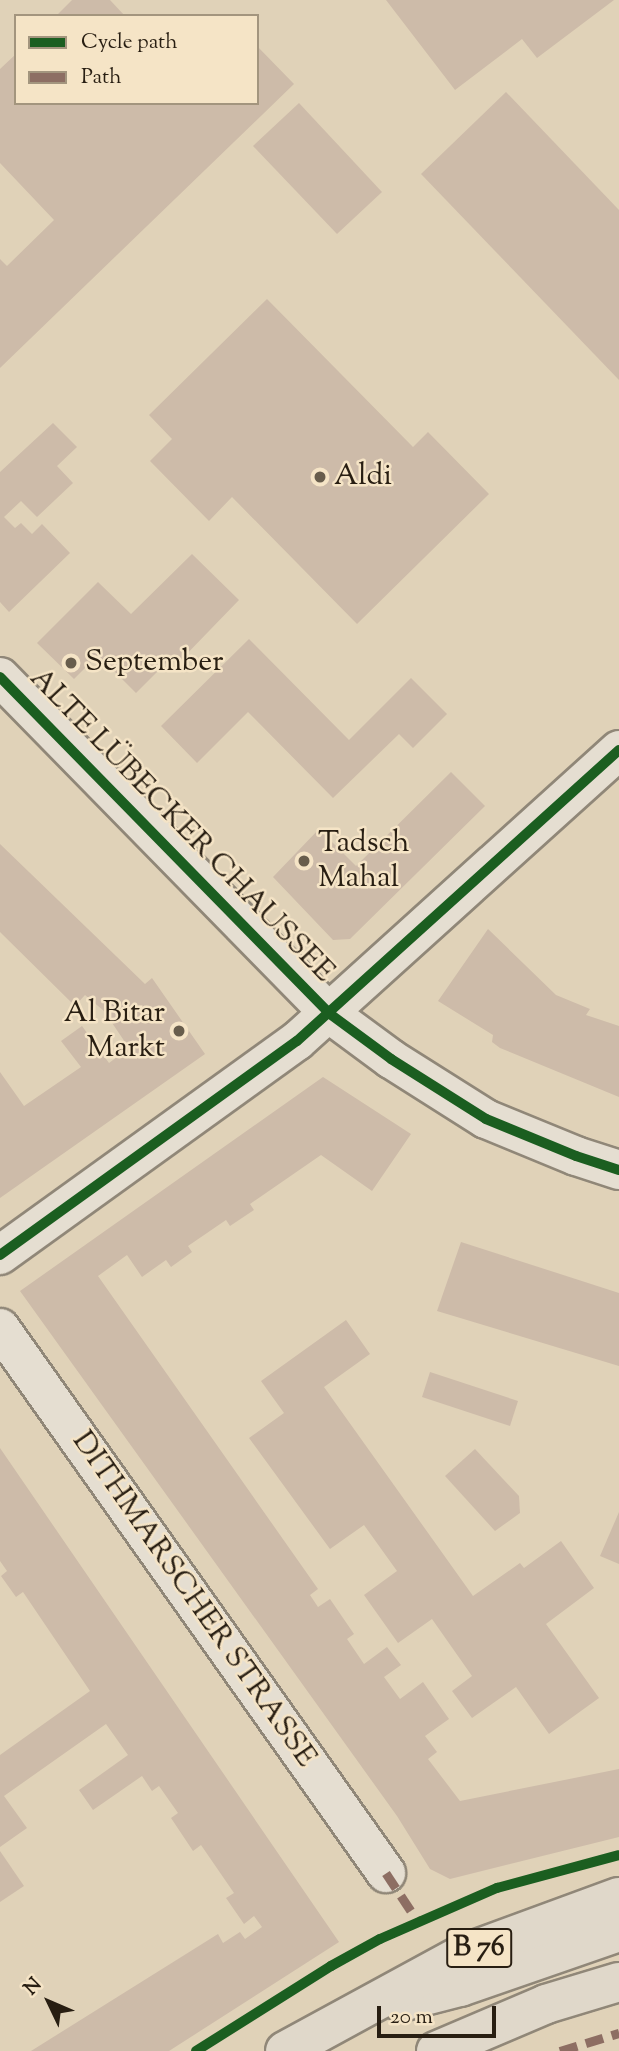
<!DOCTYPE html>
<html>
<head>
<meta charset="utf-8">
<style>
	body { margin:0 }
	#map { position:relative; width:619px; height:2051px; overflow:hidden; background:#e0d2b8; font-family:"Sorts Mill Goudy",serif }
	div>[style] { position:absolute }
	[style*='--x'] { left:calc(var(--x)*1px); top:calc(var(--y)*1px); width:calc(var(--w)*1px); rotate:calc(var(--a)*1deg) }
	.building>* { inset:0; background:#cdbba9 }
	.roads { filter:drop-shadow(2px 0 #908778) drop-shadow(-2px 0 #908778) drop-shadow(0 2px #908778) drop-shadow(0 -2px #908778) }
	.street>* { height:38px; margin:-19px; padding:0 19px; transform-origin:19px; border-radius:19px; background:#e5ded1 }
	.secondary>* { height:38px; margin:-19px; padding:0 19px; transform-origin:19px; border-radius:19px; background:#e5ded1 }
	.highway>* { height:38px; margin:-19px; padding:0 19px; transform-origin:19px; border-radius:19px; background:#e0d8ca }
	.quiet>* { height:9px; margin-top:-4.5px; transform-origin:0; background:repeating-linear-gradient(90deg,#8d6e63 0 18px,transparent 0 27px) }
	.cycleway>* { height:10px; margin:-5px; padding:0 5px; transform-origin:5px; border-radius:5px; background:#1b5e20 }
	.dots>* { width:19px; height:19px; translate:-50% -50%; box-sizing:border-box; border:4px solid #f5e4c6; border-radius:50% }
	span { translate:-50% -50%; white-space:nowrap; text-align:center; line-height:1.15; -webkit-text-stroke:5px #f5e4c6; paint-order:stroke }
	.shield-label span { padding:2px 5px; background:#f5e4c6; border:2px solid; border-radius:5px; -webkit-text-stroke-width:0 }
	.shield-label { font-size:28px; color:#281e12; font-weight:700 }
	.poi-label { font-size:30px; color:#281e12 }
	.left { translate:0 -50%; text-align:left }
	.right { translate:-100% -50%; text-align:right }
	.street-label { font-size:30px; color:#281e12 }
	.legend { position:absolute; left:14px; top:14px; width:245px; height:91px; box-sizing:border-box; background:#f5e4c6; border:2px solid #a3957e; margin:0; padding:9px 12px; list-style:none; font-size:21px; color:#281e12 }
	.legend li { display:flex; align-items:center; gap:14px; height:35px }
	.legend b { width:35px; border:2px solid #a3957e }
	.north { position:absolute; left:14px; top:1967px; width:70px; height:70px; -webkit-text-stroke:5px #f5e4c6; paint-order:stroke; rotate:314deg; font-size:19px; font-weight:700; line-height:28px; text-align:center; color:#281e12 }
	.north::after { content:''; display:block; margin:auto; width:24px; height:32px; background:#281e12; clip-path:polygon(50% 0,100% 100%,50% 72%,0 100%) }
	.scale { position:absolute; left:377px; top:2006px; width:119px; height:32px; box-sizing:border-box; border:4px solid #281e12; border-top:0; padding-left:9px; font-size:21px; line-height:24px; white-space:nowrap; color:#281e12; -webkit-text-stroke:5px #f5e4c6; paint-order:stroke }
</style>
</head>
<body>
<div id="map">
	<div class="building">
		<i style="clip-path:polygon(72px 0,110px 0,125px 16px,56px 16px)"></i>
		<i style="clip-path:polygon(386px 0,614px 0,537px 58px,522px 39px,455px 90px)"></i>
		<i style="clip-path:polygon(257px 46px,294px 84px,0 368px,0 259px,7px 266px,54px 220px,0 163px,0 69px,16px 54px,16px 103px,257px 103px)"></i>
		<i style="clip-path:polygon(506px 92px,619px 210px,619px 380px,421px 174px)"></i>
		<i style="clip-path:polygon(299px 103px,382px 192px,337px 234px,253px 146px)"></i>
		<i style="clip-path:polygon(267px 299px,413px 447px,428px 432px,489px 494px,357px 624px,232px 497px,209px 521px,150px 461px,172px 439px,149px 415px)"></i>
		<i style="clip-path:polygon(53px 423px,77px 447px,57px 466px,73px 483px,37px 517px,21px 501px,4px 517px,15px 528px,21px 523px,32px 534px,42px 524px,70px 553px,9px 612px,0 602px,0 472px)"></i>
		<i style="clip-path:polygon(192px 554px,239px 600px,179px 662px,173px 656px,136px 693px,98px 655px,74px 679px,37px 643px,98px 582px,131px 614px)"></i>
		<i style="clip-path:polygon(249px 639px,349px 740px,411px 678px,447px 714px,413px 748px,399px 734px,333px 798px,248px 712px,197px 763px,161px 726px)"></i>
		<i style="clip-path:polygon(451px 772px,485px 806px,350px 939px,333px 940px,273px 877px,319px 829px,356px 866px)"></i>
		<i style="clip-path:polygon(0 844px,145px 984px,152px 978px,205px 1054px,0 1198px,0 1072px,24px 1106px,81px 1067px,61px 1041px,82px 1026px,109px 1063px,129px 1048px,104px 1011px,85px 995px,75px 1006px,0 932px)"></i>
		<i style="clip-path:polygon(488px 929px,556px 995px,590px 1009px,586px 1015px,619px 1026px,619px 1097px,500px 1048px,492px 1042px,493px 1035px,438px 1001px)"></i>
		<i style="clip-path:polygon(323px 1077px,411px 1134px,372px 1191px,321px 1155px,250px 1204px,254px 1210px,230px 1226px,226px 1220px,188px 1246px,192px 1252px,171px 1267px,166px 1260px,142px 1277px,127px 1255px,98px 1276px,318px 1589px,310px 1595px,318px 1607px,330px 1599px,354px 1634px,347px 1639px,364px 1664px,387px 1647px,401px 1665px,384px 1677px,400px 1699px,423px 1682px,449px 1719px,425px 1736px,437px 1752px,428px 1759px,460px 1801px,619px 1769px,619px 1837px,450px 1879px,430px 1869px,397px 1816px,20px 1291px)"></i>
		<i style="clip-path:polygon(461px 1242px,619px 1293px,619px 1366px,437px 1311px)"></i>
		<i style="clip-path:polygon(346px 1320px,370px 1354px,324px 1387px,473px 1596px,520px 1563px,524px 1568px,561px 1541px,594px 1588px,546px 1624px,599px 1698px,549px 1734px,516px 1687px,472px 1718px,452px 1691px,472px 1676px,432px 1619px,398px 1643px,364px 1595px,397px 1571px,364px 1525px,330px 1549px,249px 1438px,284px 1413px,261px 1381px)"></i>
		<i style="clip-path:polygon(430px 1372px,518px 1401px,510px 1426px,422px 1397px)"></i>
		<i style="clip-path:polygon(0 1448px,339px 1942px,169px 2051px,31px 2051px,218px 1934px,223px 1943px,240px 1932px,245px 1939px,262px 1927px,254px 1916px,244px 1924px,226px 1898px,234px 1893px,201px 1845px,193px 1851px,171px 1818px,178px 1813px,159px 1786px,152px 1791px,142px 1776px,93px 1810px,79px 1790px,128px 1755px,106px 1724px,4px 1796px,27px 1828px,0 1847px,0 1755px,90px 1691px,23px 1592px,16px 1597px,1px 1576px,7px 1571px,0 1561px)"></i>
		<i style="clip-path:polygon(475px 1449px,519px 1496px,520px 1513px,495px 1531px,445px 1476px)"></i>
		<i style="clip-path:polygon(619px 1512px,619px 1564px,600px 1556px)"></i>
		<i style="clip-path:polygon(0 1851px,24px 1886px,0 1902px)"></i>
	</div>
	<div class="roads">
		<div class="street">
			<i style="--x:0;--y:1255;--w:366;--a:-35.8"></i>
			<i style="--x:297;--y:1041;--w:434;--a:-42.1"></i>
			<i style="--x:0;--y:1328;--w:668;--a:54.69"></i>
		</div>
		<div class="secondary">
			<i style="--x:0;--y:677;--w:472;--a:45.6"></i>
			<i style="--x:330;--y:1014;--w:76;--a:36.4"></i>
			<i style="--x:391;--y:1059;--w:112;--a:32.3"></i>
			<i style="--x:486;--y:1119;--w:97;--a:22.3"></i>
			<i style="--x:576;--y:1156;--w:45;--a:18"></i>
		</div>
		<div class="highway">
			<i style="--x:401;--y:2002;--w:61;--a:-14.3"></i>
			<i style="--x:460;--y:1987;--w:168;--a:-19.1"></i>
			<i style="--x:285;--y:2051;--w:203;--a:-28.6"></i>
			<i style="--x:463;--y:1954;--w:166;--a:-20.1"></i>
			<i style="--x:436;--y:2051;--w:120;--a:-23.1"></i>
			<i style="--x:546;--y:2004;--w:76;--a:-16.8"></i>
		</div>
	</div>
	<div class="quiet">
		<i style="--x:386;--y:1873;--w:60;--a:56.6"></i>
		<i style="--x:560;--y:2051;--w:62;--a:-17"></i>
	</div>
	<div class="cycleway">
		<i style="--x:0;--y:677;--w:472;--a:45.6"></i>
		<i style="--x:330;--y:1014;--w:76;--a:36.4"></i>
		<i style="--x:391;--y:1059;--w:112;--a:32.3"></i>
		<i style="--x:486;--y:1119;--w:97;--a:22.3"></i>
		<i style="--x:576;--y:1156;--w:45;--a:18"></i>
		<i style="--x:0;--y:1255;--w:366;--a:-35.8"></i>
		<i style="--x:297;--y:1041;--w:434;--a:-42.1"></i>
		<i style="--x:196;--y:2051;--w:160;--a:-32.2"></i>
		<i style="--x:331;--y:1966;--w:56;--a:-28.9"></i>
		<i style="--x:380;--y:1939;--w:128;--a:-23.6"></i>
		<i style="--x:497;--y:1888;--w:126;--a:-15.1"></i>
	</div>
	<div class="dots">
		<i style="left:320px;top:477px;background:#685d4c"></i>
		<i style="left:71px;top:663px;background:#685d4c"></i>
		<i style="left:304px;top:861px;background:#685d4c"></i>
		<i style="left:179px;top:1031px;background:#685d4c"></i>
	</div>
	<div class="shield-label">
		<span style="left:479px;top:1948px">B 76</span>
	</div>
	<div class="poi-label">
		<span class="left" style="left:334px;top:477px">Aldi</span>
		<span class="left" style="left:85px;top:663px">September</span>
		<span class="left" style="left:318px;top:861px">Tadsch<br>Mahal</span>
		<span class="right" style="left:165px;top:1031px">Al Bitar<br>Markt</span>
	</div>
	<div class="street-label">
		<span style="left:181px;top:826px;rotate:46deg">ALTE LÜBECKER CHAUSSEE</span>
		<span style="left:193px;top:1600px;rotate:55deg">DITHMARSCHER STRASSE</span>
	</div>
	<ul class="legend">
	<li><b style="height:9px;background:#1b5e20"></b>Cycle path</li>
	<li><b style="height:9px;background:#8d6e63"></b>Path</li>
	</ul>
	<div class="north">N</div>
	<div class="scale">20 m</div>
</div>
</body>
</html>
